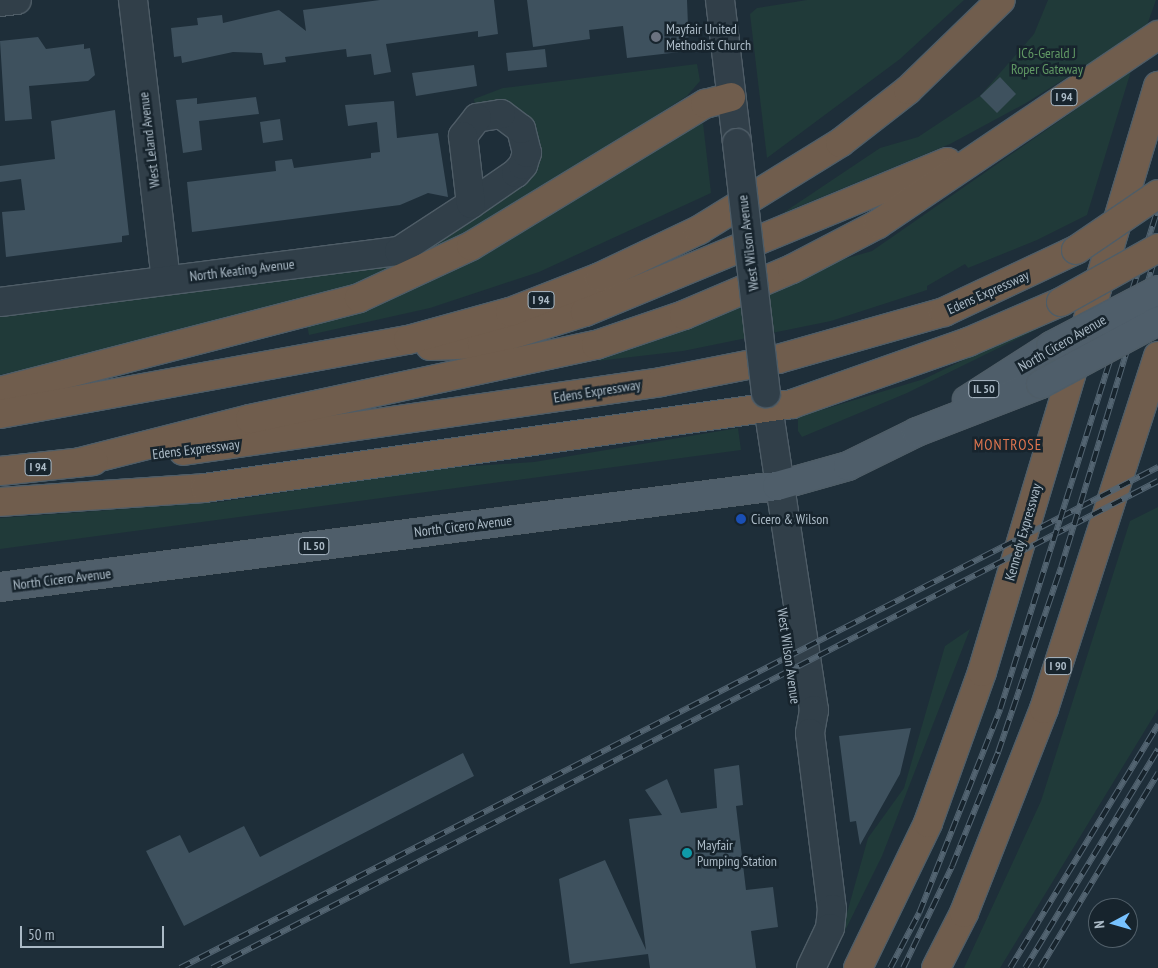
<!DOCTYPE html>
<html>
<head>
<meta charset="utf-8">
<style>
	body { margin:0 }
	#map { position:relative; width:1158px; height:968px; overflow:hidden; background:#1e2e39; font-family:"PT Sans Narrow",sans-serif }
	div>[style] { position:absolute }
	[style*='--x'] { left:calc(var(--x)*1px); top:calc(var(--y)*1px); width:calc(var(--w)*1px); rotate:calc(var(--a)*1deg) }
	.green>* { inset:0; background:#203a39 }
	.building>* { inset:0; background:#3e515e }
	.roads { filter:drop-shadow(1px 0 #4f5d67) drop-shadow(-1px 0 #4f5d67) drop-shadow(0 1px #4f5d67) drop-shadow(0 -1px #4f5d67) }
	.minor>* { height:28px; margin:-14px; padding:0 14px; transform-origin:14px; border-radius:14px; background:#313f49 }
	.major>* { height:28px; margin:-14px; padding:0 14px; transform-origin:14px; border-radius:14px; background:#4f5e6a }
	.highway>* { height:28px; margin:-14px; padding:0 14px; transform-origin:14px; border-radius:14px; background:#705d4d }
	.rail>* { height:5.5px; margin-top:-2.75px; transform-origin:0; background:repeating-linear-gradient(90deg,#17242d 0 11px,#536471 0 22px); box-sizing:border-box; border-block:1px solid #536471 }
	.bridges { filter:drop-shadow(1px 0 #4f5d67) drop-shadow(-1px 0 #4f5d67) drop-shadow(0 1px #4f5d67) drop-shadow(0 -1px #4f5d67) }
	.minor-bridge>* { height:28px; margin:-14px; padding:0 14px; transform-origin:14px; border-radius:14px; background:#313f49 }
	.major-bridge>* { height:28px; margin:-14px; padding:0 14px; transform-origin:14px; border-radius:14px; background:#4f5e6a }
	.highway-bridge>* { height:28px; margin:-14px; padding:0 14px; transform-origin:14px; border-radius:14px; background:#705d4d }
	.dots>* { width:14px; height:14px; translate:-50% -50%; box-sizing:border-box; border:2px solid #17242d; border-radius:50% }
	span { translate:-50% -50%; white-space:nowrap; text-align:center; line-height:1.15; -webkit-text-stroke:5px #17242d; paint-order:stroke }
	.shield-label span { padding:1px 4px; background:#17242d; border:1px solid; border-radius:4px; -webkit-text-stroke-width:0 }
	.shield-label { font-size:12px; color:#abbac6; font-weight:700 }
	.poi-label { font-size:14px; color:#abbac6 }
	.left { translate:0 -50%; text-align:left }
	.park-label { font-size:14px; color:#619964 }
	.street-label { font-size:14px; color:#abbac6 }
	.neighbourhood-label { font-size:15px; color:#de754f; letter-spacing:1px }
	.north { position:absolute; left:1088px; top:898px; width:50px; height:50px; box-sizing:border-box; background:#17242d; border:1px solid #52606a; border-radius:50%; rotate:264deg; font-size:14px; font-weight:700; line-height:20px; text-align:center; color:#abbac6 }
	.north::after { content:''; display:block; margin:auto; width:18px; height:22px; background:#77c2ff; clip-path:polygon(50% 0,100% 100%,50% 72%,0 100%) }
	.scale { position:absolute; left:20px; top:926px; width:144px; height:22px; box-sizing:border-box; border:2px solid #abbac6; border-top:0; padding-left:6px; font-size:15px; line-height:18px; white-space:nowrap; color:#abbac6; -webkit-text-stroke:4px #17242d; paint-order:stroke }
</style>
</head>
<body>
<div id="map">
	<div class="green">
		<i style="clip-path:polygon(807px 0,964px 0,900px 59px,767px 158px,750px 14px,757px 8px)"></i>
		<i style="clip-path:polygon(1048px 0,1156px 0,1146px 28px,1026px 103px,950px 144px,783px 213px,880px 148px,918px 137px,980px 96px,1034px 34px)"></i>
		<i style="clip-path:polygon(697px 64px,700px 81px,687px 96px,439px 254px,319px 301px,0 375px,0 314px,405px 259px,514px 191px,529px 174px,534px 155px,475px 107px,474px 99px,503px 88px)"></i>
		<i style="clip-path:polygon(1131px 71px,1087px 215px,1037px 240px,968px 268px,965px 264px,927px 286px,927px 290px,831px 321px,683px 351px,597px 361px,696px 326px,694px 323px,779px 290px,830px 263px,872px 251px)"></i>
		<i style="clip-path:polygon(703px 123px,711px 193px,539px 272px,430px 308px,309px 335px,307px 325px)"></i>
		<i style="clip-path:polygon(1057px 315px,1058px 319px,907px 393px,802px 437px,798px 431px,798px 417px,924px 379px)"></i>
		<i style="clip-path:polygon(738px 428px,741px 450px,0 549px,0 518px,219px 502px,444px 468px,534px 462px)"></i>
		<i style="clip-path:polygon(1158px 507px,1158px 709px,1000px 968px,964px 968px,1041px 801px,1130px 521px)"></i>
		<i style="clip-path:polygon(970px 629px,882px 856px,838px 945px,868px 838px,904px 788px,945px 646px)"></i>
	</div>
	<div class="building">
		<i style="clip-path:polygon(380px 0,494px 0,498px 34px,478px 37px,478px 31px,386px 44px,391px 72px,374px 75px,371px 54px,347px 57px,346px 49px,285px 57px,286px 62px,264px 65px,262px 53px,233px 52px,182px 63px,181px 56px,174px 57px,171px 28px,198px 25px,197px 18px,222px 15px,223px 23px,279px 10px,306px 31px,303px 10px)"></i>
		<i style="clip-path:polygon(527px 0,687px 0,689px 51px,627px 58px,623px 26px,589px 30px,590px 39px,533px 47px)"></i>
		<i style="clip-path:polygon(38px 37px,46px 49px,84px 44px,84px 49px,90px 48px,95px 75px,88px 81px,29px 86px,32px 119px,5px 121px,0 41px)"></i>
		<i style="clip-path:polygon(545px 49px,547px 67px,508px 71px,506px 53px)"></i>
		<i style="clip-path:polygon(474px 65px,477px 86px,416px 96px,412px 73px)"></i>
		<i style="clip-path:polygon(1000px 77px,1016px 94px,997px 113px,980px 96px)"></i>
		<i style="clip-path:polygon(256px 97px,259px 114px,199px 121px,202px 150px,183px 153px,176px 100px,197px 98px,197px 104px)"></i>
		<i style="clip-path:polygon(394px 101px,397px 138px,438px 133px,448px 197px,428px 193px,400px 205px,192px 232px,187px 182px,276px 171px,275px 161px,292px 159px,294px 168px,371px 158px,371px 153px,380px 152px,377px 122px,348px 126px,345px 105px)"></i>
		<i style="clip-path:polygon(115px 110px,129px 235px,122px 236px,122px 242px,6px 257px,2px 212px,25px 210px,21px 179px,0 182px,0 166px,55px 159px,51px 121px)"></i>
		<i style="clip-path:polygon(280px 119px,283px 140px,263px 143px,260px 122px)"></i>
		<i style="clip-path:polygon(911px 728px,900px 774px,860px 845px,856px 821px,850px 822px,839px 736px)"></i>
		<i style="clip-path:polygon(463px 753px,474px 776px,184px 926px,146px 851px,180px 835px,189px 853px,244px 826px,260px 857px)"></i>
		<i style="clip-path:polygon(739px 765px,743px 805px,736px 806px,746px 890px,773px 887px,778px 927px,751px 931px,756px 968px,650px 968px,648px 954px,570px 964px,559px 879px,605px 860px,646px 950px,629px 819px,662px 815px,645px 790px,667px 779px,681px 813px,717px 808px,714px 769px)"></i>
	</div>
	<div class="roads">
		<div class="minor">
			<i style="--x:133;--y:0;--w:282;--a:83.3"></i>
			<i style="--x:720;--y:0;--w:144;--a:83.2"></i>
			<i style="--x:0;--y:2;--w:17;--a:-7"></i>
			<i style="--x:0;--y:302;--w:402;--a:-7.3"></i>
			<i style="--x:399;--y:251;--w:86;--a:-33.1"></i>
			<i style="--x:471;--y:204;--w:55;--a:-34.6"></i>
			<i style="--x:516;--y:173;--w:11;--a:-49"></i>
			<i style="--x:523;--y:165;--w:13;--a:-72"></i>
			<i style="--x:527;--y:153;--w:25;--a:-104"></i>
			<i style="--x:521;--y:129;--w:25;--a:-143"></i>
			<i style="--x:501;--y:114;--w:24;--a:171"></i>
			<i style="--x:477;--y:118;--w:23;--a:128"></i>
			<i style="--x:463;--y:136;--w:68;--a:83.3"></i>
			<i style="--x:766;--y:393;--w:321;--a:81.4"></i>
			<i style="--x:814;--y:710;--w:23;--a:100"></i>
			<i style="--x:810;--y:733;--w:177;--a:82.9"></i>
			<i style="--x:832;--y:909;--w:19;--a:96"></i>
			<i style="--x:830;--y:928;--w:44;--a:115.4"></i>
		</div>
		<div class="major">
			<i style="--x:967;--y:400;--w:100;--a:-32.7"></i>
			<i style="--x:0;--y:587;--w:784;--a:-7.41"></i>
			<i style="--x:777;--y:486;--w:74;--a:-15.7"></i>
			<i style="--x:848;--y:466;--w:77;--a:-26.2"></i>
			<i style="--x:917;--y:432;--w:133;--a:-21.2"></i>
		</div>
		<div class="highway">
			<i style="--x:430;--y:346;--w:52;--a:-2.2"></i>
			<i style="--x:482;--y:344;--w:108;--a:-17.3"></i>
			<i style="--x:585;--y:312;--w:392;--a:-22.5"></i>
			<i style="--x:0;--y:391;--w:371;--a:-14.5"></i>
			<i style="--x:359;--y:298;--w:123;--a:-24.9"></i>
			<i style="--x:471;--y:246;--w:274;--a:-31.3"></i>
			<i style="--x:705;--y:104;--w:27;--a:-15"></i>
			<i style="--x:0;--y:414;--w:415;--a:-10.3"></i>
			<i style="--x:408;--y:340;--w:106;--a:-15.4"></i>
			<i style="--x:510;--y:312;--w:97;--a:-21.3"></i>
			<i style="--x:600;--y:277;--w:110;--a:-25.4"></i>
			<i style="--x:699;--y:230;--w:166;--a:-31.7"></i>
			<i style="--x:840;--y:143;--w:86;--a:-37.9"></i>
			<i style="--x:908;--y:90;--w:129;--a:-44.1"></i>
			<i style="--x:183;--y:451;--w:483;--a:-8.2"></i>
			<i style="--x:661;--y:382;--w:119;--a:-11.1"></i>
			<i style="--x:778;--y:359;--w:173;--a:-15.8"></i>
			<i style="--x:944;--y:312;--w:146;--a:-25.2"></i>
			<i style="--x:76;--y:463;--w:179;--a:-14.2"></i>
			<i style="--x:250;--y:419;--w:354;--a:-12.1"></i>
			<i style="--x:596;--y:345;--w:93;--a:-18.8"></i>
			<i style="--x:684;--y:315;--w:117;--a:-23.1"></i>
			<i style="--x:792;--y:269;--w:97;--a:-27.6"></i>
			<i style="--x:878;--y:224;--w:338;--a:-34"></i>
			<i style="--x:0;--y:471;--w:94;--a:-6.1"></i>
			<i style="--x:0;--y:502;--w:205;--a:-3.9"></i>
			<i style="--x:205;--y:488;--w:593;--a:-8.14"></i>
			<i style="--x:792;--y:404;--w:187;--a:-19.4"></i>
			<i style="--x:968;--y:342;--w:101;--a:-23.3"></i>
			<i style="--x:858;--y:968;--w:161;--a:-64.2"></i>
			<i style="--x:928;--y:823;--w:160;--a:-70.3"></i>
			<i style="--x:982;--y:672;--w:612;--a:-73.28"></i>
			<i style="--x:936;--y:968;--w:62;--a:-63"></i>
			<i style="--x:964;--y:913;--w:219;--a:-68.6"></i>
			<i style="--x:1044;--y:709;--w:371;--a:-72.1"></i>
		</div>
	</div>
	<div class="rail">
		<i style="--x:180;--y:968;--w:1099;--a:-27.12"></i>
		<i style="--x:212;--y:968;--w:1064;--a:-27.24"></i>
		<i style="--x:890;--y:968;--w:62;--a:-62.2"></i>
		<i style="--x:919;--y:913;--w:219;--a:-68.3"></i>
		<i style="--x:1000;--y:709;--w:525;--a:-72.5"></i>
		<i style="--x:903;--y:968;--w:113;--a:-64.3"></i>
		<i style="--x:952;--y:866;--w:123;--a:-68"></i>
		<i style="--x:998;--y:752;--w:195;--a:-71.2"></i>
		<i style="--x:1061;--y:567;--w:334;--a:-73.1"></i>
		<i style="--x:1010;--y:968;--w:285;--a:-58.7"></i>
		<i style="--x:1025;--y:968;--w:256;--a:-58.7"></i>
		<i style="--x:1040;--y:968;--w:228;--a:-58.8"></i>
	</div>
	<div class="bridges">
		<div class="minor-bridge">
			<i style="--x:737;--y:143;--w:252;--a:83.4"></i>
		</div>
		<div class="major-bridge">
			<i style="--x:1051;--y:346;--w:121;--a:-27.6"></i>
			<i style="--x:1041;--y:384;--w:133;--a:-28.3"></i>
		</div>
		<div class="highway-bridge">
			<i style="--x:1076;--y:250;--w:99;--a:-34.3"></i>
			<i style="--x:1061;--y:302;--w:111;--a:-29.1"></i>
		</div>
	</div>
	<div class="dots">
		<i style="left:656px;top:37px;background:#6b7280"></i>
		<i style="left:741px;top:519px;background:#1a4fb4"></i>
		<i style="left:687px;top:853px;background:#0f9aa8"></i>
	</div>
	<div class="shield-label">
		<span style="left:1064px;top:97px">I 94</span>
		<span style="left:541px;top:300px">I 94</span>
		<span style="left:984px;top:389px">IL 50</span>
		<span style="left:38px;top:467px">I 94</span>
		<span style="left:314px;top:546px">IL 50</span>
		<span style="left:1058px;top:666px">I 90</span>
	</div>
	<div class="poi-label">
		<span class="left" style="left:666px;top:37px">Mayfair United<br>Methodist Church</span>
		<span class="left" style="left:751px;top:519px">Cicero &amp; Wilson</span>
		<span class="left" style="left:697px;top:853px">Mayfair<br>Pumping Station</span>
	</div>
	<div class="park-label">
		<span style="left:1047px;top:61px">IC6-Gerald J<br>Roper Gateway</span>
	</div>
	<div class="street-label">
		<span style="left:149px;top:140px;rotate:-97deg">West Leland Avenue</span>
		<span style="left:748px;top:243px;rotate:-97deg">West Wilson Avenue</span>
		<span style="left:242px;top:270px;rotate:-7deg">North Keating Avenue</span>
		<span style="left:988px;top:292px;rotate:-24deg">Edens Expressway</span>
		<span style="left:1062px;top:343px;rotate:-30deg">North Cicero Avenue</span>
		<span style="left:597px;top:391px;rotate:-9deg">Edens Expressway</span>
		<span style="left:196px;top:449px;rotate:-7deg">Edens Expressway</span>
		<span style="left:463px;top:526px;rotate:-7deg">North Cicero Avenue</span>
		<span style="left:1023px;top:532px;rotate:-74deg">Kennedy Expressway</span>
		<span style="left:62px;top:579px;rotate:-7deg">North Cicero Avenue</span>
		<span style="left:789px;top:656px;rotate:82deg">West Wilson Avenue</span>
	</div>
	<div class="neighbourhood-label">
		<span style="left:1008px;top:445px">MONTROSE</span>
	</div>
	<div class="north">N</div>
	<div class="scale">50 m</div>
</div>
</body>
</html>
